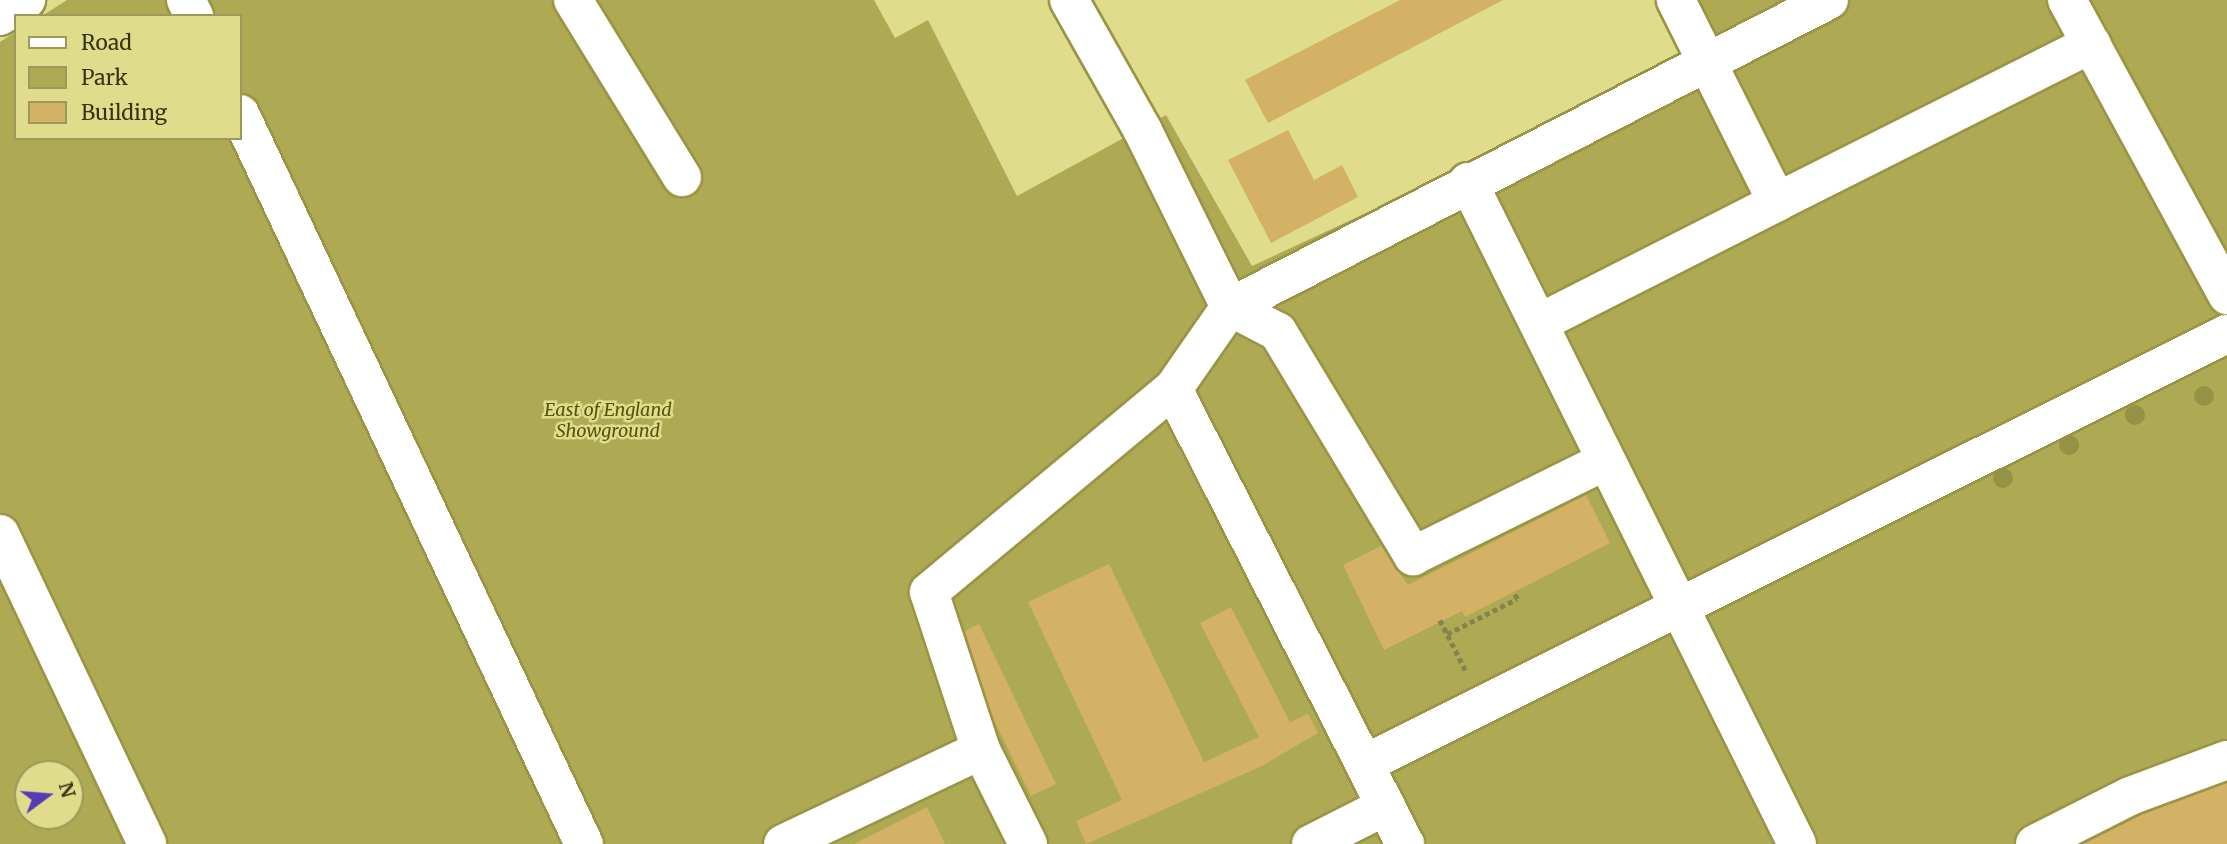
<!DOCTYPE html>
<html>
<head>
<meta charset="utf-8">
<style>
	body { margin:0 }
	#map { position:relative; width:2227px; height:844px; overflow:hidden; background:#dfdc8b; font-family:Merriweather,serif }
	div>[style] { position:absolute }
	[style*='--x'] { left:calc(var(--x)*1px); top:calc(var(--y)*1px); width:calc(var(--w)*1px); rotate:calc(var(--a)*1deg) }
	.green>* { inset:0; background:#aeaa54 }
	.building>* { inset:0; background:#d3b165 }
	.path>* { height:4.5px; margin-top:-2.25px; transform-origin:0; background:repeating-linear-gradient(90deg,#85834b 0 5px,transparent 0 8.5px) }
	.roads { filter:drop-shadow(2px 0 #999545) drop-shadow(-2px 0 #999545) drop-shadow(0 2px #999545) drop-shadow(0 -2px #999545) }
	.minor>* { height:38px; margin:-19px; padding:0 19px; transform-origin:19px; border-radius:19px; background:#fff }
	.trees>* { width:20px; height:20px; margin:-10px; border-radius:50%; background:#959145 }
	span { translate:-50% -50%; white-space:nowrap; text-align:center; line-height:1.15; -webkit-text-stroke:5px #dfdc8b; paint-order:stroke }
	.park-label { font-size:18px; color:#58540c; font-style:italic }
	.legend { position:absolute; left:14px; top:14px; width:228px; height:126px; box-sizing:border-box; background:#dfdc8b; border:2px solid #9b995b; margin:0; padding:9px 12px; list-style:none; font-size:21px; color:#363513 }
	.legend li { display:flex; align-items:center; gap:14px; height:35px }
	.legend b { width:35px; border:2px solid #9b995b }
	.north { position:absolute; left:14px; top:760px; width:70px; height:70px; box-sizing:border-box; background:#dfdc8b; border:2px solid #9b995b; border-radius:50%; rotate:74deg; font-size:19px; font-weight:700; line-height:28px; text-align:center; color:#363513 }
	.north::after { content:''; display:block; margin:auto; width:24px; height:32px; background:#553cb4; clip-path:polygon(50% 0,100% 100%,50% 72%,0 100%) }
</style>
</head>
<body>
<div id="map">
	<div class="green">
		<i style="clip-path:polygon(evenodd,67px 0,874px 0,895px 38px,928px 20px,1017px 196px,1166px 115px,1252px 266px,1693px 61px,1664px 0,2227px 0,2227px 844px,0 844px,0 42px,16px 32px,16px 138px,240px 138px,240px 16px,42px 16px,67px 0,28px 774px,70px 774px,70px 816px,28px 816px,28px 774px)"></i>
	</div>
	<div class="building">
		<i style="clip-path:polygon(1400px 0,1503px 0,1268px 123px,1245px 80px)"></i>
		<i style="clip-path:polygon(1288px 130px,1314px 180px,1342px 165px,1358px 197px,1271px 243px,1228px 160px)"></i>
		<i style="clip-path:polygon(1586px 495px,1610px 543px,1465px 617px,1462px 611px,1384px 650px,1343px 565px,1381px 546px,1408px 585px)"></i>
		<i style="clip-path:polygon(1109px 564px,1204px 762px,1259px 737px,1200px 623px,1231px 607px,1290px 722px,1308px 714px,1318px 733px,1262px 766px,1086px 844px,1076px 821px,1122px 800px,1028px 602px)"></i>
		<i style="clip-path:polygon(979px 624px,1056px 784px,1031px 796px,993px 718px,965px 631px)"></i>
		<i style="clip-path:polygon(2227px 783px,2227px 844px,2084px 844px,2139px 816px)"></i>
		<i style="clip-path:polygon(927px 807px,945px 844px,854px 844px)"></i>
	</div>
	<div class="path">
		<i style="--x:1440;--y:620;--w:59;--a:63"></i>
		<i style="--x:1447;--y:634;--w:78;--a:-26.6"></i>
		<i style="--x:1517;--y:599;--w:8;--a:-113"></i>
	</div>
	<div class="roads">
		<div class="minor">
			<i style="--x:186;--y:0;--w:18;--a:63"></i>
			<i style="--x:573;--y:0;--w:208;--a:58.4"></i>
			<i style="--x:1069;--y:0;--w:148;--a:60.5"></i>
			<i style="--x:1142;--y:129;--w:199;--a:63.7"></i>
			<i style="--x:1230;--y:307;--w:54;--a:27.5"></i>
			<i style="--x:1278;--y:332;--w:262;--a:58.9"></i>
			<i style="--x:1413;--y:556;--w:214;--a:-26.3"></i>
			<i style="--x:2067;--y:0;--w:336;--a:61.5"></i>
			<i style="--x:0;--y:16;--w:31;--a:-32"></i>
			<i style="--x:240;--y:114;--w:807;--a:64.77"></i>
			<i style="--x:1468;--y:182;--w:739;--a:63.57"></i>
			<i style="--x:1777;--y:202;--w:352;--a:-26.7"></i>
			<i style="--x:1539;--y:323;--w:267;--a:-26.9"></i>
			<i style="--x:1777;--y:202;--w:226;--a:-116.6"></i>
			<i style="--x:1173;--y:389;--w:511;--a:62.98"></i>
			<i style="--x:0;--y:534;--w:343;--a:64.6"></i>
			<i style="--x:981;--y:750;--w:105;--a:63.4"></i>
			<i style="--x:1366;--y:763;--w:962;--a:-26.49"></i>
			<i style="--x:783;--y:844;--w:219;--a:-25.4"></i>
			<i style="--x:981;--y:750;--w:166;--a:-108.2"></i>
			<i style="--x:929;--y:592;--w:317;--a:-39.8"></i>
			<i style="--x:1173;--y:389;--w:100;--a:-55.2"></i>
			<i style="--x:1230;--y:307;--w:673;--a:-27.14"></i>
			<i style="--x:1311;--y:844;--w:84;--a:-26.9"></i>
			<i style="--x:2035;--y:844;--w:106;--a:-26.8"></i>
			<i style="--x:2130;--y:796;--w:103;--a:-20.4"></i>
		</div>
	</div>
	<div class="trees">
		<i style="left:2204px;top:396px"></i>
		<i style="left:2135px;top:415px"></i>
		<i style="left:2069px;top:445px"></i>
		<i style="left:2003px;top:478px"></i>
	</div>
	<div class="park-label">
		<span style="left:608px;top:421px">East of England<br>Showground</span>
	</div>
	<ul class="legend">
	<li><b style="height:9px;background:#fff"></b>Road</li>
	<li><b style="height:19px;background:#aeaa54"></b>Park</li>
	<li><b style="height:19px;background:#d3b165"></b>Building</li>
	</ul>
	<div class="north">N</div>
</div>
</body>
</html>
